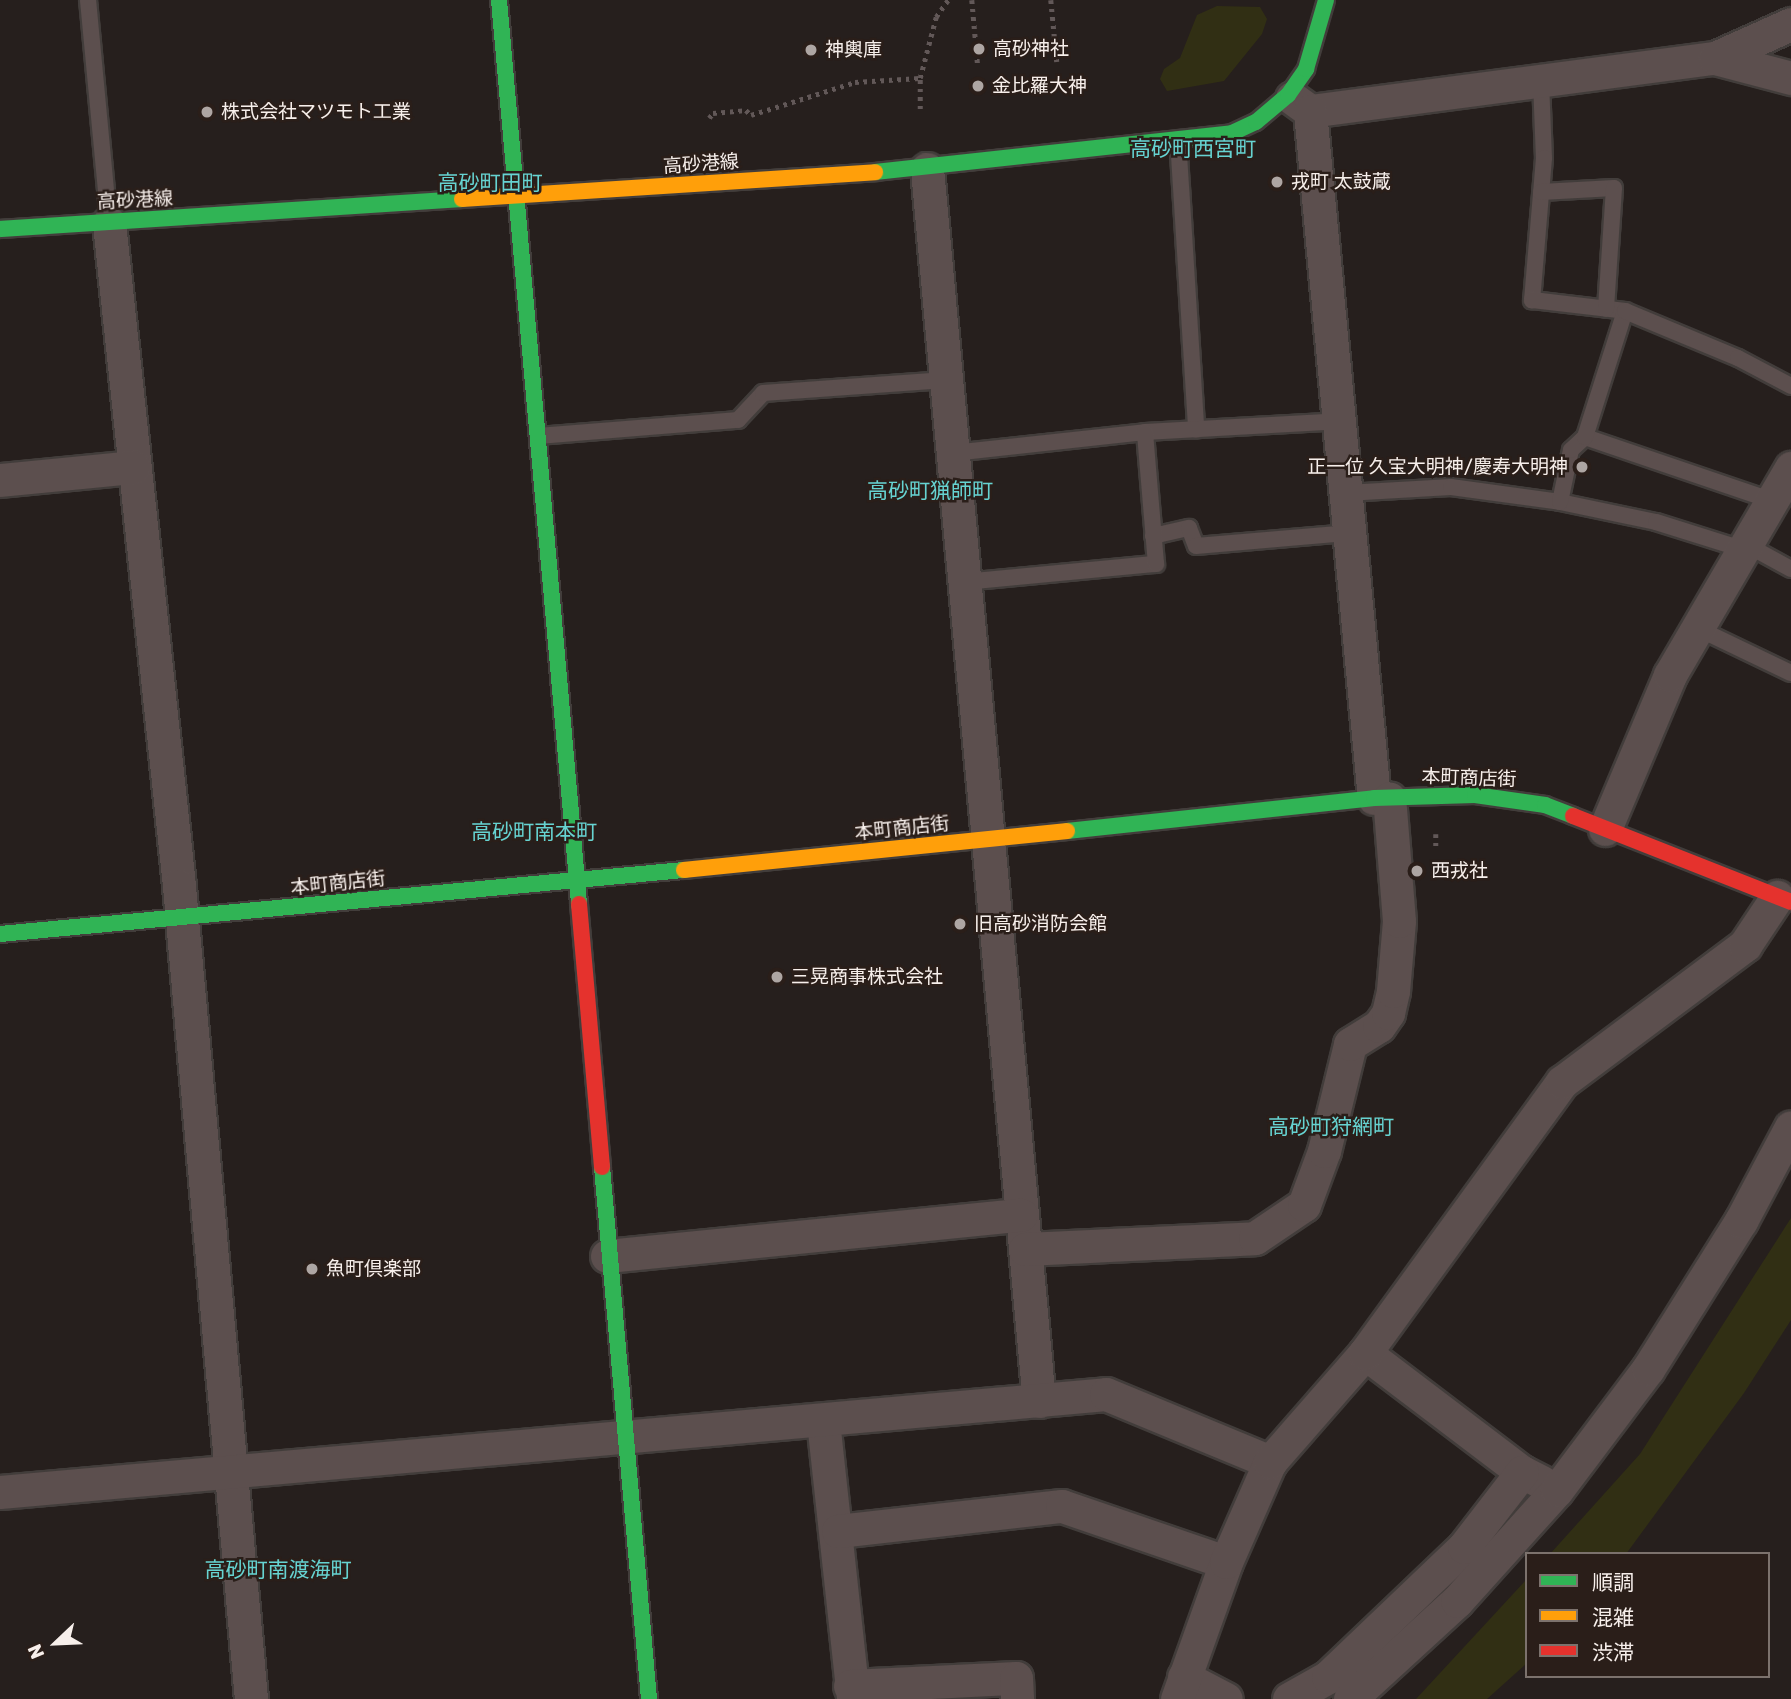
<!DOCTYPE html>
<html>
<head>
<meta charset="utf-8">
<style>
	body { margin:0 }
	#map { position:relative; width:1791px; height:1699px; overflow:hidden; background:#261f1d; font-family:Rubik,"Noto Sans JP",sans-serif }
	div>[style] { position:absolute }
	[style*='--x'] { left:calc(var(--x)*1px); top:calc(var(--y)*1px); width:calc(var(--w)*1px); rotate:calc(var(--a)*1deg) }
	.green>* { inset:0; background:#312f14 }
	.path>* { height:4.5px; margin-top:-2.25px; transform-origin:0; background:repeating-linear-gradient(90deg,#625858 0 3.5px,transparent 0 8.5px) }
	.roads { filter:drop-shadow(2px 0 #423d3b) drop-shadow(-2px 0 #423d3b) drop-shadow(0 2px #423d3b) drop-shadow(0 -2px #423d3b) }
	.lane>* { height:16px; margin:-8px; padding:0 8px; transform-origin:8px; border-radius:8px; background:#5c4f4e }
	.street>* { height:33px; margin:-16.5px; padding:0 16.5px; transform-origin:16.5px; border-radius:16.5px; background:#5c4f4e }
	.fast>* { height:16px; margin:-8px; padding:0 8px; transform-origin:8px; border-radius:8px; background:#30b455 }
	.slow>* { height:16px; margin:-8px; padding:0 8px; transform-origin:8px; border-radius:8px; background:#ff9f0a }
	.jam>* { height:16px; margin:-8px; padding:0 8px; transform-origin:8px; border-radius:8px; background:#e5322d }
	.dots>* { width:19px; height:19px; translate:-50% -50%; box-sizing:border-box; border:4px solid #2a1e19; border-radius:50% }
	span { translate:-50% -50%; white-space:nowrap; text-align:center; line-height:1.15; -webkit-text-stroke:5px #2a1e19; paint-order:stroke }
	.poi-label { font-size:19px; color:#f7efeb }
	.left { translate:0 -50%; text-align:left }
	.right { translate:-100% -50%; text-align:right }
	.street-label { font-size:19px; color:#f7efeb }
	.neighbourhood-label { font-size:21px; color:#66d3d1 }
	.legend { position:absolute; left:1525px; top:1552px; width:245px; height:126px; box-sizing:border-box; background:#2a1e19; border:2px solid #7c726d; margin:0; padding:9px 12px; list-style:none; font-size:21px; color:#f7efeb }
	.legend li { display:flex; align-items:center; gap:14px; height:35px }
	.legend b { width:35px; border:2px solid #7c726d }
	.north { position:absolute; left:21px; top:1608px; width:70px; height:70px; -webkit-text-stroke:5px #2a1e19; paint-order:stroke; rotate:247deg; font-size:19px; font-weight:700; line-height:28px; text-align:center; color:#f7efeb }
	.north::after { content:''; display:block; margin:auto; width:24px; height:32px; background:#f7efeb; clip-path:polygon(50% 0,100% 100%,50% 72%,0 100%) }
</style>
</head>
<body>
<div id="map">
	<div class="green">
		<i style="clip-path:polygon(1217px 6px,1260px 7px,1267px 19px,1262px 34px,1224px 81px,1167px 91px,1160px 79px,1164px 69px,1180px 58px,1197px 15px)"></i>
		<i style="clip-path:polygon(1791px 1218px,1791px 1320px,1744px 1393px,1626px 1554px,1550px 1554px,1640px 1454px)"></i>
		<i style="clip-path:polygon(1527px 1579px,1527px 1663px,1487px 1699px,1416px 1699px)"></i>
	</div>
	<div class="path">
		<i style="--x:972;--y:0;--w:67;--a:84.9"></i>
		<i style="--x:1051;--y:0;--w:62;--a:84.5"></i>
		<i style="--x:920;--y:109;--w:31;--a:-90"></i>
		<i style="--x:920;--y:78;--w:63;--a:-75.3"></i>
		<i style="--x:936;--y:17;--w:21;--a:-55"></i>
		<i style="--x:709;--y:118;--w:6;--a:-51"></i>
		<i style="--x:713;--y:113;--w:33;--a:-5"></i>
		<i style="--x:746;--y:110;--w:7;--a:45"></i>
		<i style="--x:751;--y:115;--w:109;--a:-17.6"></i>
		<i style="--x:855;--y:82;--w:65;--a:-3.5"></i>
		<i style="--x:1436;--y:834;--w:12;--a:90"></i>
		<i style="--x:1455;--y:867;--w:8;--a:0"></i>
	</div>
	<div class="roads">
		<div class="lane">
			<i style="--x:88;--y:0;--w:224;--a:84.6"></i>
			<i style="--x:1541;--y:81;--w:77;--a:87.8"></i>
			<i style="--x:1544;--y:158;--w:143;--a:94.8"></i>
			<i style="--x:1532;--y:300;--w:94;--a:6.7"></i>
			<i style="--x:1178;--y:139;--w:291;--a:86.4"></i>
			<i style="--x:1541;--y:192;--w:73;--a:-3.1"></i>
			<i style="--x:1614;--y:188;--w:121;--a:93.8"></i>
			<i style="--x:538;--y:436;--w:201;--a:-4.6"></i>
			<i style="--x:738;--y:420;--w:37;--a:-47"></i>
			<i style="--x:763;--y:393;--w:183;--a:-4.1"></i>
			<i style="--x:1585;--y:437;--w:195;--a:18.8"></i>
			<i style="--x:953;--y:453;--w:193;--a:-6.2"></i>
			<i style="--x:1145;--y:432;--w:194;--a:-3.2"></i>
			<i style="--x:1346;--y:493;--w:105;--a:-3.3"></i>
			<i style="--x:1451;--y:487;--w:110;--a:7.8"></i>
			<i style="--x:1560;--y:502;--w:98;--a:11.8"></i>
			<i style="--x:1656;--y:522;--w:93;--a:17.5"></i>
			<i style="--x:1560;--y:502;--w:53;--a:-78.1"></i>
			<i style="--x:1571;--y:450;--w:19;--a:-43"></i>
			<i style="--x:1585;--y:437;--w:132;--a:-72.4"></i>
			<i style="--x:1625;--y:311;--w:122;--a:22.6"></i>
			<i style="--x:1738;--y:358;--w:60;--a:27.8"></i>
			<i style="--x:1153;--y:536;--w:37;--a:-13"></i>
			<i style="--x:1189;--y:528;--w:19;--a:69"></i>
			<i style="--x:1196;--y:546;--w:154;--a:-4.9"></i>
			<i style="--x:1747;--y:545;--w:50;--a:28.6"></i>
			<i style="--x:964;--y:582;--w:193;--a:-5.4"></i>
			<i style="--x:1156;--y:564;--w:132;--a:-94.8"></i>
			<i style="--x:1697;--y:628;--w:104;--a:25.6"></i>
		</div>
		<div class="street">
			<i style="--x:1715;--y:58;--w:79;--a:14.7"></i>
			<i style="--x:1292;--y:98;--w:22;--a:36"></i>
			<i style="--x:1310;--y:111;--w:408;--a:-7.5"></i>
			<i style="--x:1715;--y:58;--w:83;--a:-24.1"></i>
			<i style="--x:1310;--y:111;--w:690;--a:84.68"></i>
			<i style="--x:927;--y:169;--w:1237;--a:84.81"></i>
			<i style="--x:109;--y:223;--w:667;--a:83.97"></i>
			<i style="--x:179;--y:886;--w:816;--a:84.94"></i>
			<i style="--x:0;--y:480;--w:134;--a:-5.6"></i>
			<i style="--x:1605;--y:829;--w:167;--a:-67.1"></i>
			<i style="--x:1670;--y:675;--w:240;--a:-59.7"></i>
			<i style="--x:1025;--y:1249;--w:230;--a:-2.7"></i>
			<i style="--x:1255;--y:1238;--w:59;--a:-34"></i>
			<i style="--x:1304;--y:1205;--w:58;--a:-69.7"></i>
			<i style="--x:1324;--y:1151;--w:110;--a:-76.3"></i>
			<i style="--x:1350;--y:1044;--w:34;--a:-32"></i>
			<i style="--x:1379;--y:1026;--w:16;--a:-55"></i>
			<i style="--x:1388;--y:1013;--w:23;--a:-77"></i>
			<i style="--x:1393;--y:991;--w:70;--a:-85.1"></i>
			<i style="--x:1399;--y:921;--w:123;--a:-94.6"></i>
			<i style="--x:607;--y:1256;--w:416;--a:-5.7"></i>
			<i style="--x:1365;--y:1353;--w:197;--a:37.2"></i>
			<i style="--x:1522;--y:1472;--w:22;--a:27"></i>
			<i style="--x:823;--y:1421;--w:280;--a:83.8"></i>
			<i style="--x:0;--y:1492;--w:1110;--a:-5.06"></i>
			<i style="--x:1106;--y:1394;--w:178;--a:22.5"></i>
			<i style="--x:838;--y:1531;--w:225;--a:-6.4"></i>
			<i style="--x:1062;--y:1506;--w:173;--a:18.9"></i>
			<i style="--x:1184;--y:1677;--w:47;--a:27.6"></i>
			<i style="--x:850;--y:1686;--w:166;--a:-2.8"></i>
			<i style="--x:1016;--y:1678;--w:21;--a:87"></i>
			<i style="--x:1177;--y:1699;--w:145;--a:-70.3"></i>
			<i style="--x:1226;--y:1562;--w:109;--a:-66.3"></i>
			<i style="--x:1270;--y:1462;--w:145;--a:-48.9"></i>
			<i style="--x:1365;--y:1353;--w:335;--a:-54"></i>
			<i style="--x:1562;--y:1082;--w:229;--a:-36.8"></i>
			<i style="--x:1745;--y:945;--w:58;--a:-56.3"></i>
			<i style="--x:1289;--y:1699;--w:45;--a:-29.4"></i>
			<i style="--x:1328;--y:1677;--w:188;--a:-43.7"></i>
			<i style="--x:1464;--y:1547;--w:95;--a:-52.3"></i>
			<i style="--x:1350;--y:1699;--w:145;--a:-42.5"></i>
			<i style="--x:1457;--y:1601;--w:149;--a:-48"></i>
			<i style="--x:1557;--y:1490;--w:151;--a:-53.1"></i>
			<i style="--x:1648;--y:1369;--w:175;--a:-57.9"></i>
			<i style="--x:1741;--y:1221;--w:106;--a:-62"></i>
		</div>
		<div class="fast">
			<i style="--x:499;--y:0;--w:908;--a:84.94"></i>
			<i style="--x:875;--y:172;--w:359;--a:-6.2"></i>
			<i style="--x:1232;--y:133;--w:26;--a:-25"></i>
			<i style="--x:1256;--y:122;--w:42;--a:-40.2"></i>
			<i style="--x:1288;--y:95;--w:32;--a:-55"></i>
			<i style="--x:1306;--y:69;--w:72;--a:-73.8"></i>
			<i style="--x:0;--y:229;--w:463;--a:-3.7"></i>
			<i style="--x:1067;--y:831;--w:309;--a:-6.1"></i>
			<i style="--x:1374;--y:798;--w:101;--a:-1.7"></i>
			<i style="--x:1475;--y:795;--w:71;--a:8.1"></i>
			<i style="--x:1545;--y:805;--w:30;--a:21"></i>
			<i style="--x:0;--y:934;--w:687;--a:-5.35"></i>
			<i style="--x:602;--y:1167;--w:534;--a:84.95"></i>
		</div>
		<div class="slow">
			<i style="--x:462;--y:199;--w:414;--a:-3.7"></i>
			<i style="--x:684;--y:870;--w:385;--a:-5.8"></i>
		</div>
		<div class="jam">
			<i style="--x:1573;--y:816;--w:234;--a:21.5"></i>
			<i style="--x:579;--y:904;--w:264;--a:85"></i>
		</div>
	</div>
	<div class="dots">
		<i style="left:979px;top:49px;background:#aea6a3"></i>
		<i style="left:811px;top:50px;background:#aea6a3"></i>
		<i style="left:978px;top:86px;background:#aea6a3"></i>
		<i style="left:207px;top:112px;background:#aea6a3"></i>
		<i style="left:1277px;top:182px;background:#aea6a3"></i>
		<i style="left:1582px;top:467px;background:#aea6a3"></i>
		<i style="left:1417px;top:871px;background:#aea6a3"></i>
		<i style="left:960px;top:924px;background:#aea6a3"></i>
		<i style="left:777px;top:977px;background:#aea6a3"></i>
		<i style="left:312px;top:1269px;background:#aea6a3"></i>
	</div>
	<div class="poi-label">
		<span class="left" style="left:993px;top:49px">高砂神社</span>
		<span class="left" style="left:825px;top:50px">神輿庫</span>
		<span class="left" style="left:992px;top:86px">金比羅大神</span>
		<span class="left" style="left:221px;top:112px">株式会社マツモト工業</span>
		<span class="left" style="left:1291px;top:182px">戎町 太鼓蔵</span>
		<span class="right" style="left:1568px;top:467px">正一位 久宝大明神/慶寿大明神</span>
		<span class="left" style="left:1431px;top:871px">西戎社</span>
		<span class="left" style="left:974px;top:924px">旧高砂消防会館</span>
		<span class="left" style="left:791px;top:977px">三晃商事株式会社</span>
		<span class="left" style="left:326px;top:1269px">魚町倶楽部</span>
	</div>
	<div class="street-label">
		<span style="left:701px;top:164px;rotate:-4deg">高砂港線</span>
		<span style="left:135px;top:200px;rotate:-3deg">高砂港線</span>
		<span style="left:1469px;top:778px;rotate:2deg">本町商店街</span>
		<span style="left:902px;top:828px;rotate:-6deg">本町商店街</span>
		<span style="left:338px;top:883px;rotate:-6deg">本町商店街</span>
	</div>
	<div class="neighbourhood-label">
		<span style="left:1193px;top:149px">高砂町西宮町</span>
		<span style="left:490px;top:183px">高砂町田町</span>
		<span style="left:930px;top:491px">高砂町猟師町</span>
		<span style="left:534px;top:832px">高砂町南本町</span>
		<span style="left:1331px;top:1127px">高砂町狩網町</span>
		<span style="left:278px;top:1570px">高砂町南渡海町</span>
	</div>
	<ul class="legend">
	<li><b style="height:9px;background:#30b455"></b>順調</li>
	<li><b style="height:9px;background:#ff9f0a"></b>混雑</li>
	<li><b style="height:9px;background:#e5322d"></b>渋滞</li>
	</ul>
	<div class="north">N</div>
</div>
</body>
</html>
